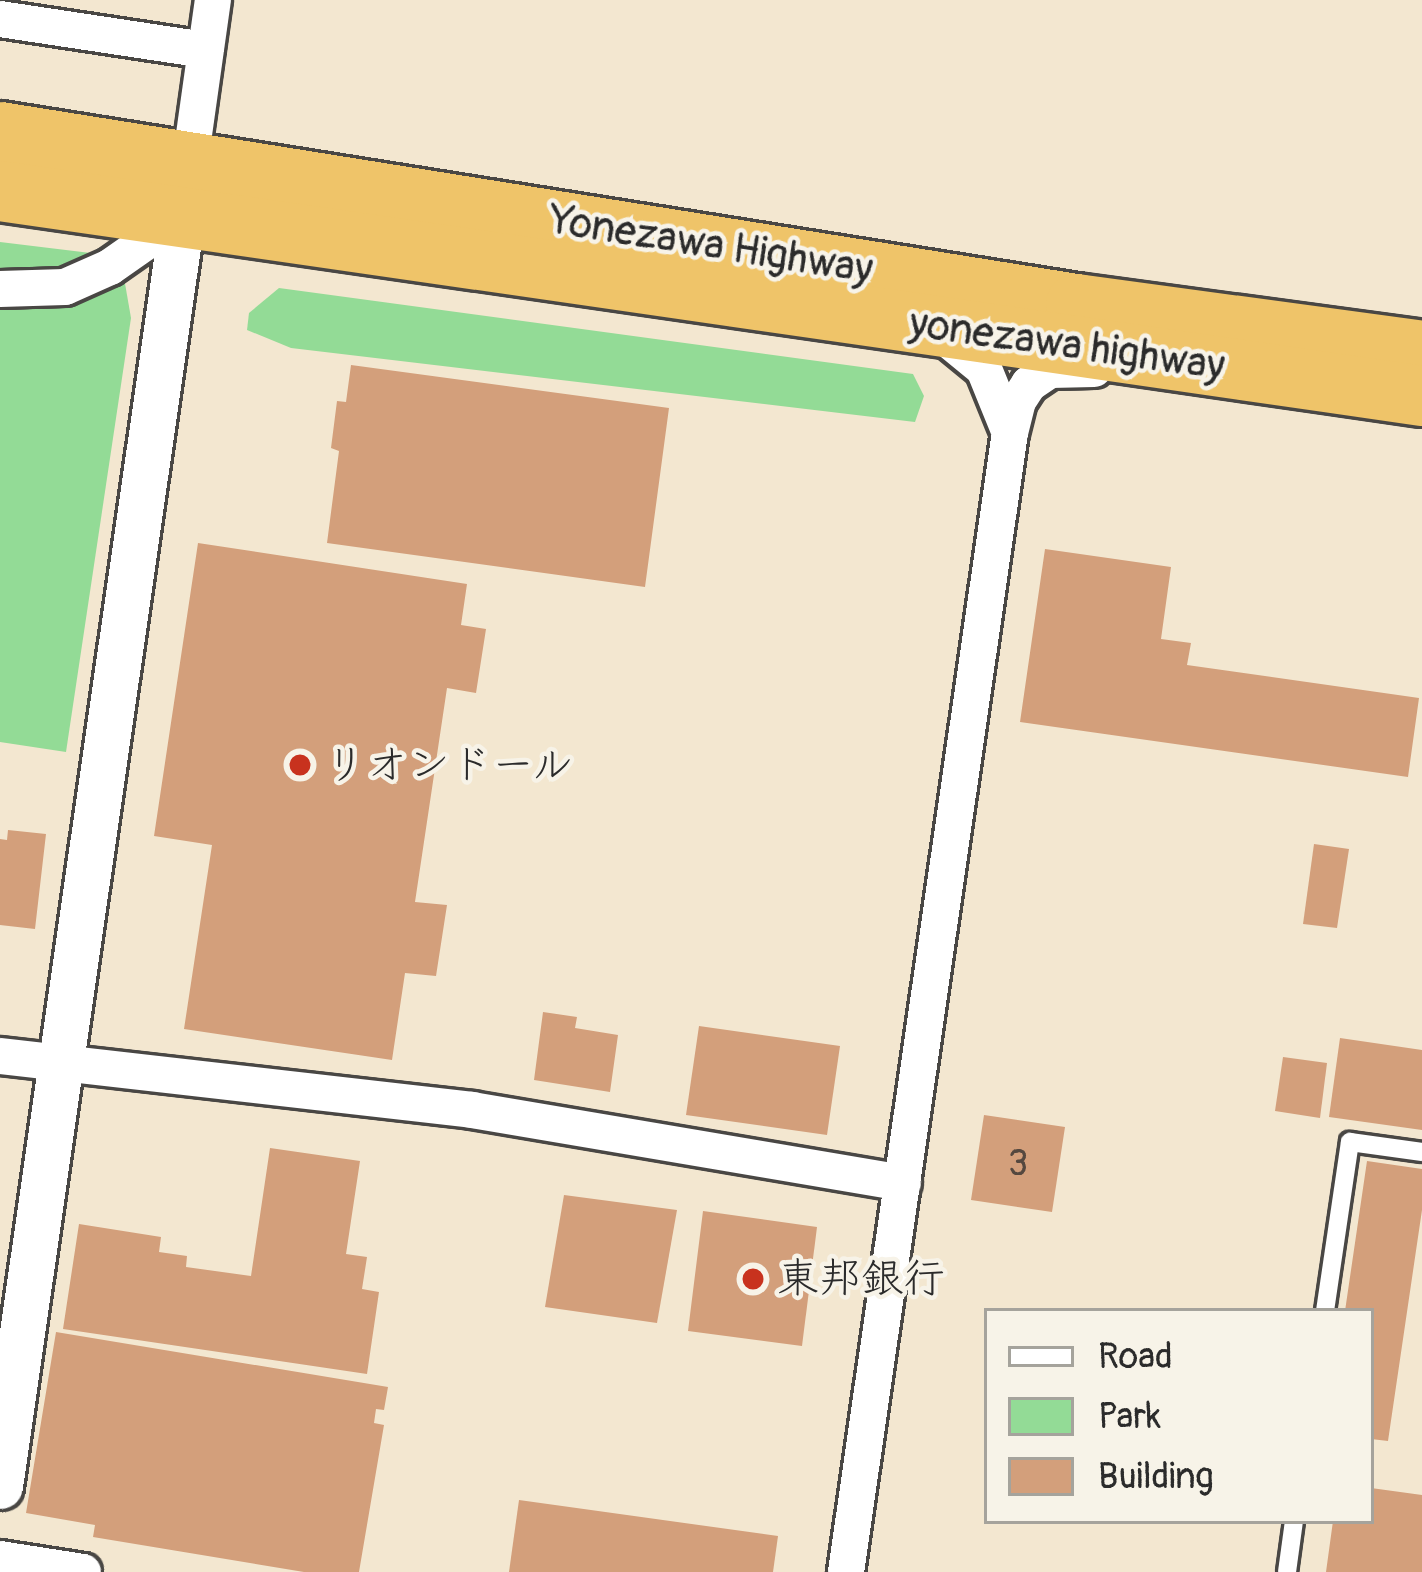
<!DOCTYPE html>
<html>
<head>
<meta charset="utf-8">
<style>
	body { margin:0 }
	#map { position:relative; width:1422px; height:1572px; overflow:hidden; background:#f3e7d0; font-family:Pangolin,"Klee One",sans-serif }
	div>[style] { position:absolute }
	[style*='--x'] { left:calc(var(--x)*1px); top:calc(var(--y)*1px); width:calc(var(--w)*1px); rotate:calc(var(--a)*1deg) }
	.green>* { inset:0; background:#93db96 }
	.building>* { inset:0; background:#d39f7b }
	.roads { filter:drop-shadow(3px 0 #494744) drop-shadow(-3px 0 #494744) drop-shadow(0 3px #494744) drop-shadow(0 -3px #494744) }
	.service>* { height:18px; margin:-9px; padding:0 9px; transform-origin:9px; border-radius:9px; background:#fff }
	.minor>* { height:36px; margin:-18px; padding:0 18px; transform-origin:18px; border-radius:18px; background:#fff }
	.tertiary>* { height:45px; margin:-22.5px; padding:0 22.5px; transform-origin:22.5px; border-radius:22.5px; background:#fff }
	.trunk>* { height:60px; margin:-30px; padding:0 30px; transform-origin:30px; border-radius:30px; background:#efc469 }
	.dots>* { width:33px; height:33px; translate:-50% -50%; box-sizing:border-box; border:6px solid #f7f3e8; border-radius:50% }
	span { translate:-50% -50%; white-space:nowrap; text-align:center; line-height:1.15; -webkit-text-stroke:9px #f7f3e8; paint-order:stroke }
	.number-label { font-size:36px; color:#55483f }
	.number-label span { -webkit-text-stroke-width:0 }
	.street-label { font-size:42px; color:#2b2b2b }
	.poi-label { font-size:42px; color:#2b2b2b }
	.left { translate:0 -50%; text-align:left }
	.legend { position:absolute; left:984px; top:1308px; width:390px; height:216px; box-sizing:border-box; background:#f7f3e8; border:3px solid #a5a39c; margin:0; padding:15px 21px; list-style:none; font-size:36px; color:#2b2b2b }
	.legend li { display:flex; align-items:center; gap:24px; height:60px }
	.legend b { width:60px; border:3px solid #a5a39c }
</style>
</head>
<body>
<div id="map">
	<div class="green">
		<i style="clip-path:polygon(0 242px,107px 255px,123px 272px,131px 318px,66px 752px,0 742px)"></i>
		<i style="clip-path:polygon(279px 288px,913px 374px,924px 396px,915px 422px,291px 348px,247px 330px,249px 313px)"></i>
	</div>
	<div class="building">
		<i style="clip-path:polygon(351px 365px,669px 408px,645px 587px,327px 543px,339px 451px,331px 448px,337px 401px,346px 402px)"></i>
		<i style="clip-path:polygon(198px 543px,467px 584px,461px 625px,486px 629px,476px 693px,447px 688px,415px 902px,447px 905px,436px 976px,405px 973px,392px 1060px,184px 1029px,212px 845px,154px 836px)"></i>
		<i style="clip-path:polygon(1045px 549px,1171px 567px,1161px 639px,1191px 643px,1187px 665px,1419px 698px,1408px 777px,1020px 722px)"></i>
		<i style="clip-path:polygon(8px 830px,46px 834px,35px 929px,0 925px,0 839px,7px 840px)"></i>
		<i style="clip-path:polygon(1314px 844px,1349px 849px,1337px 928px,1303px 924px)"></i>
		<i style="clip-path:polygon(543px 1012px,577px 1017px,575px 1028px,618px 1035px,610px 1092px,534px 1080px)"></i>
		<i style="clip-path:polygon(699px 1026px,840px 1046px,827px 1135px,686px 1115px)"></i>
		<i style="clip-path:polygon(1340px 1038px,1422px 1050px,1422px 1130px,1329px 1117px)"></i>
		<i style="clip-path:polygon(1283px 1057px,1327px 1063px,1320px 1118px,1275px 1111px)"></i>
		<i style="clip-path:polygon(984px 1115px,1065px 1127px,1052px 1212px,971px 1200px)"></i>
		<i style="clip-path:polygon(270px 1148px,360px 1161px,346px 1254px,367px 1257px,362px 1289px,379px 1292px,367px 1374px,63px 1329px,79px 1224px,161px 1237px,159px 1252px,187px 1256px,186px 1267px,251px 1276px)"></i>
		<i style="clip-path:polygon(1367px 1161px,1422px 1169px,1422px 1210px,1388px 1441px,1371px 1439px,1371px 1311px,1345px 1311px)"></i>
		<i style="clip-path:polygon(564px 1195px,677px 1210px,657px 1323px,545px 1307px)"></i>
		<i style="clip-path:polygon(703px 1211px,817px 1227px,802px 1346px,688px 1331px)"></i>
		<i style="clip-path:polygon(56px 1332px,388px 1387px,384px 1410px,376px 1409px,374px 1423px,384px 1425px,359px 1572px,304px 1572px,93px 1537px,95px 1525px,26px 1513px)"></i>
		<i style="clip-path:polygon(1371px 1488px,1422px 1495px,1422px 1572px,1326px 1572px,1333px 1521px,1371px 1521px)"></i>
		<i style="clip-path:polygon(519px 1500px,778px 1536px,773px 1572px,509px 1572px)"></i>
	</div>
	<div class="roads">
		<div class="service">
			<i style="--x:1325;--y:1311;--w:171;--a:-81.6"></i>
			<i style="--x:1350;--y:1142;--w:73;--a:7.9"></i>
			<i style="--x:1287;--y:1572;--w:51;--a:-82.2"></i>
		</div>
		<div class="minor">
			<i style="--x:0;--y:19;--w:208;--a:8.6"></i>
			<i style="--x:190;--y:163;--w:165;--a:-82"></i>
			<i style="--x:0;--y:289;--w:65;--a:-1.8"></i>
			<i style="--x:65;--y:287;--w:49;--a:-24"></i>
			<i style="--x:110;--y:267;--w:85;--a:-35"></i>
			<i style="--x:939;--y:332;--w:58;--a:39.4"></i>
			<i style="--x:984;--y:369;--w:69;--a:67.9"></i>
			<i style="--x:0;--y:1056;--w:475;--a:6.5"></i>
			<i style="--x:472;--y:1110;--w:437;--a:9.6"></i>
			<i style="--x:0;--y:1559;--w:84;--a:8.9"></i>
			<i style="--x:846;--y:1572;--w:1151;--a:-81.81"></i>
			<i style="--x:1010;--y:433;--w:33;--a:-76"></i>
			<i style="--x:1018;--y:401;--w:20;--a:-57"></i>
			<i style="--x:1029;--y:384;--w:25;--a:-34"></i>
			<i style="--x:1050;--y:370;--w:44;--a:-1.3"></i>
		</div>
		<div class="tertiary">
			<i style="--x:0;--y:1486;--w:1309;--a:-81.83"></i>
		</div>
		<div class="trunk">
			<i style="--x:0;--y:132;--w:1090;--a:9.08"></i>
			<i style="--x:1076;--y:304;--w:349;--a:7.7"></i>
			<i style="--x:0;--y:191;--w:1437;--a:8.2"></i>
		</div>
	</div>
	<div class="dots">
		<i style="left:300px;top:765px;background:#c8321e"></i>
		<i style="left:753px;top:1279px;background:#c8321e"></i>
	</div>
	<div class="number-label">
		<span style="left:1018px;top:1164px">3</span>
	</div>
	<div class="street-label">
		<span style="left:711px;top:245px;rotate:9deg">Yonezawa Highway</span>
		<span style="left:1067px;top:345px;rotate:8deg">yonezawa highway</span>
	</div>
	<div class="poi-label">
		<span class="left" style="left:324px;top:765px">リオンドール</span>
		<span class="left" style="left:777px;top:1279px">東邦銀行</span>
	</div>
	<ul class="legend">
	<li><b style="height:15px;background:#fff"></b>Road</li>
	<li><b style="height:33px;background:#93db96"></b>Park</li>
	<li><b style="height:33px;background:#d39f7b"></b>Building</li>
	</ul>
</div>
</body>
</html>
